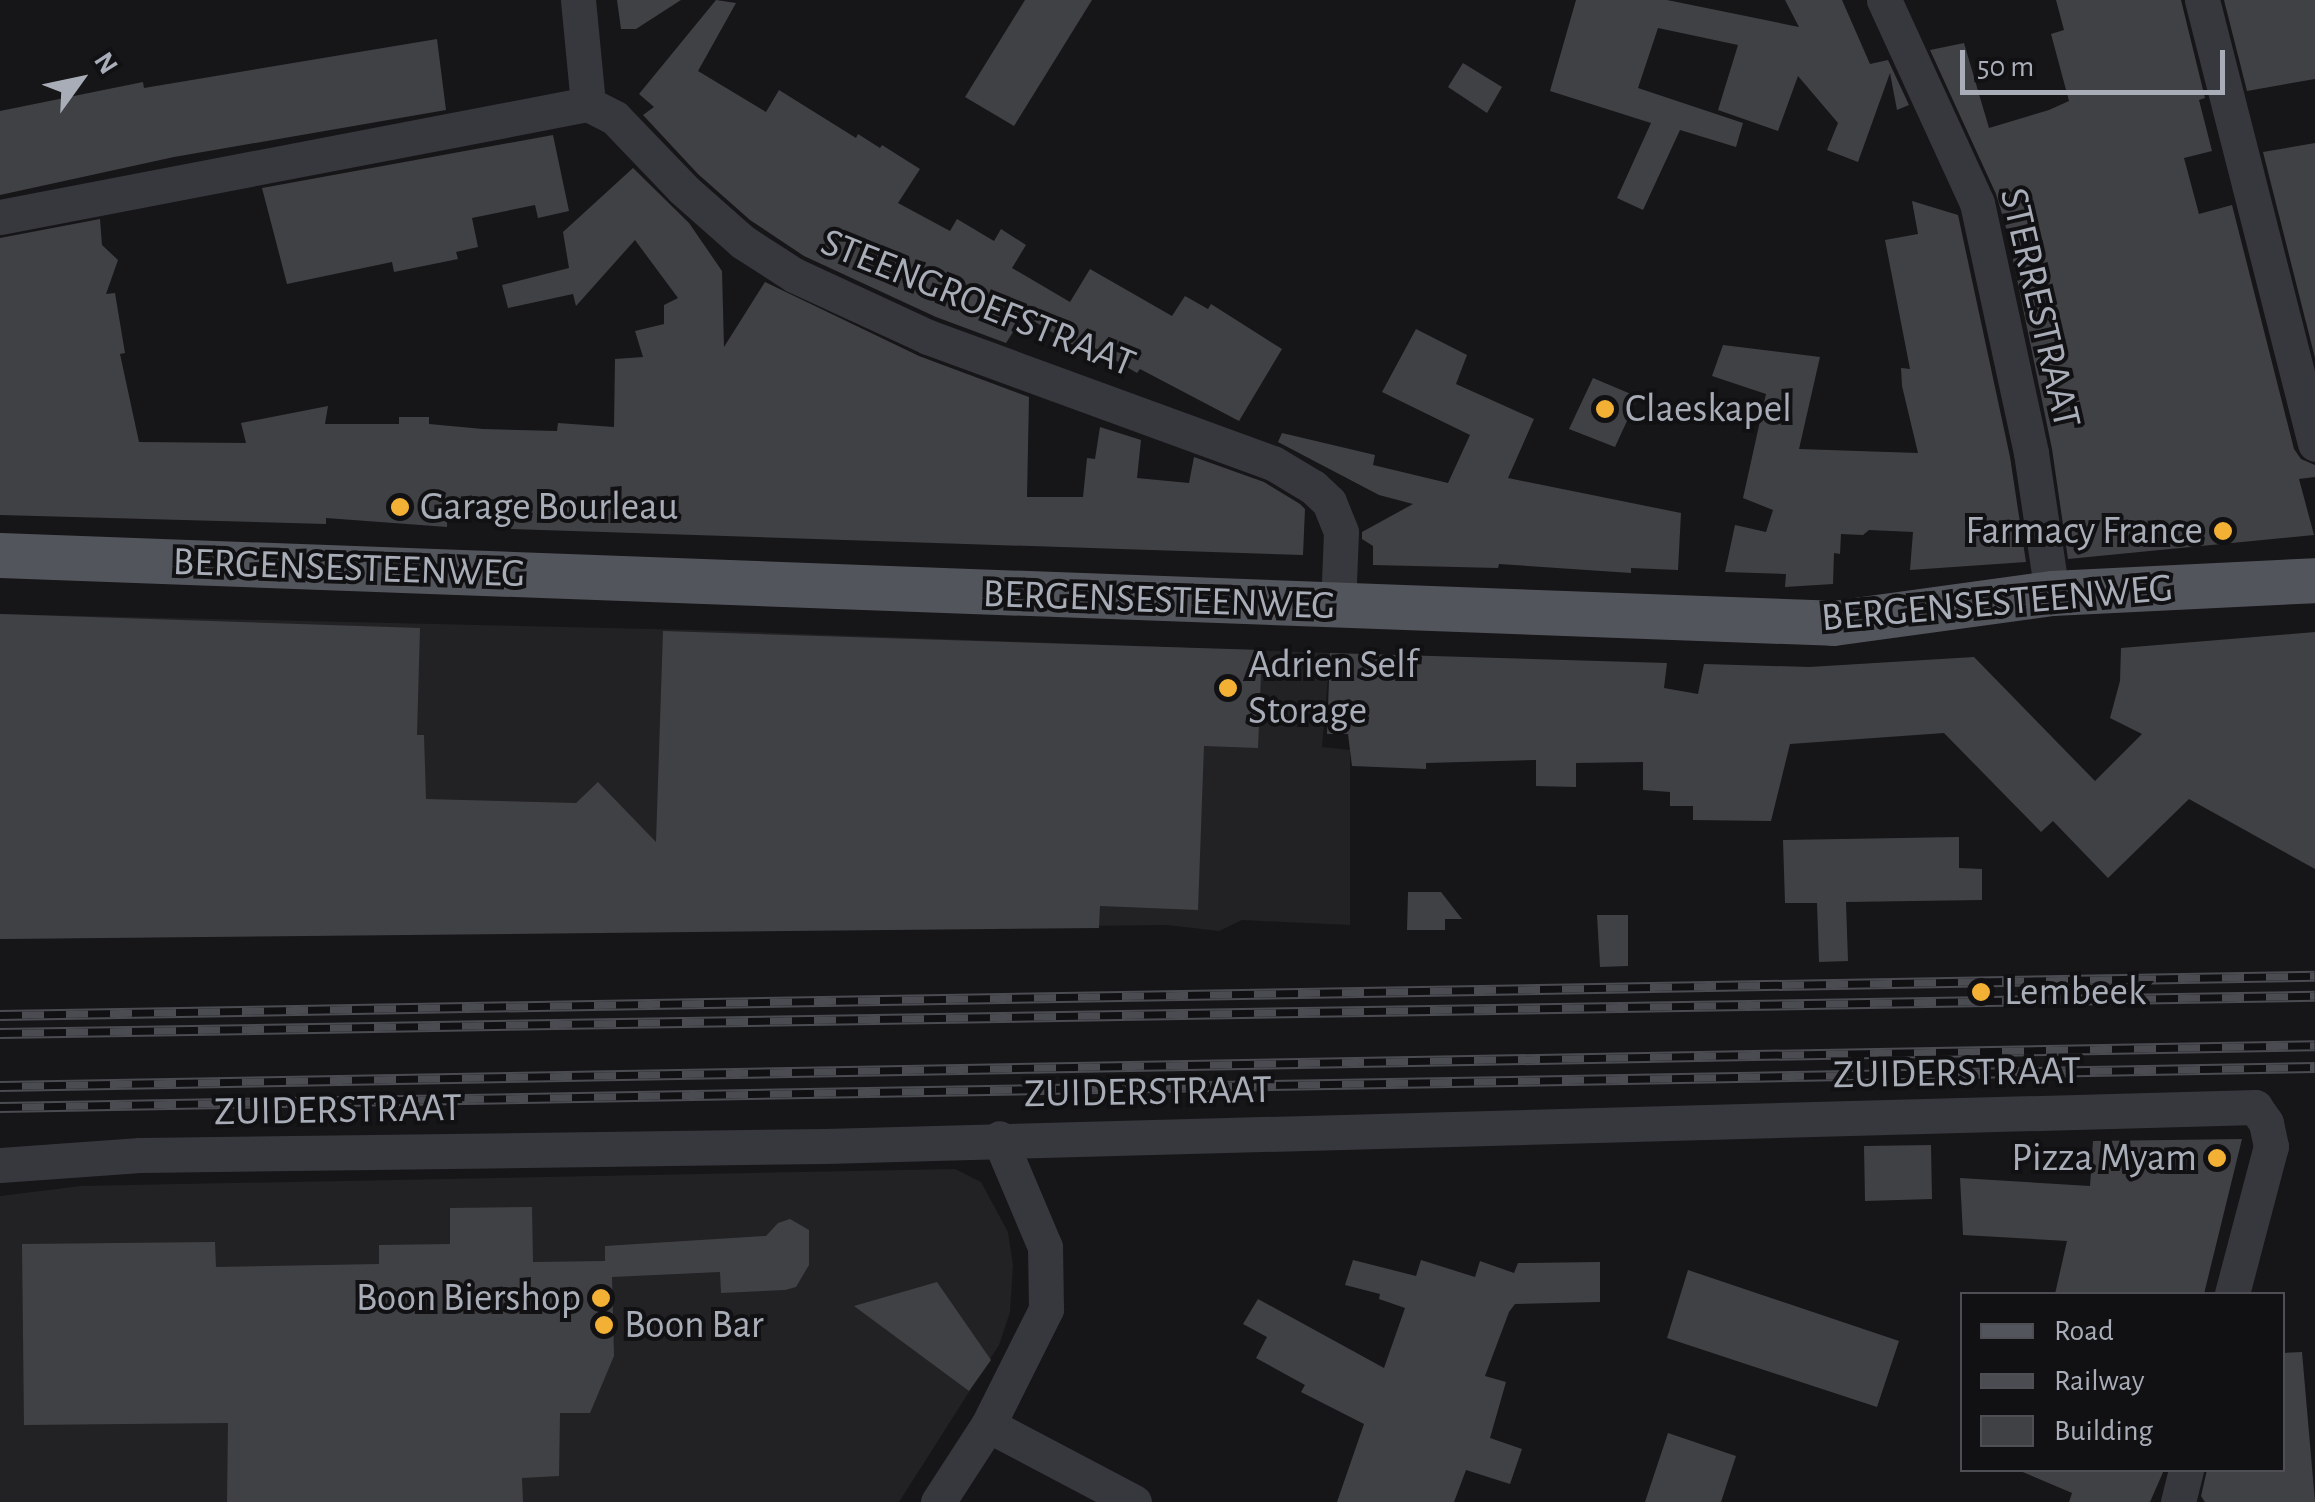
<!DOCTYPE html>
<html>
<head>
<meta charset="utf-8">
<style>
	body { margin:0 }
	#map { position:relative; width:2315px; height:1502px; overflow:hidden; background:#161618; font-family:"Alegreya Sans",sans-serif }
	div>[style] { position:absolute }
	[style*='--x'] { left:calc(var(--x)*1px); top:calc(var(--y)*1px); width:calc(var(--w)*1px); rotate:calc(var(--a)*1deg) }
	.built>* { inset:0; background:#222225 }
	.building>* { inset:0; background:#404145 }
	.minor>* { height:35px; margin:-17.5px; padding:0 17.5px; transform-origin:17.5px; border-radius:17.5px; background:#37383d }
	.major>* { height:45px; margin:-22.5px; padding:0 22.5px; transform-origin:22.5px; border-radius:22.5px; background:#53555c }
	.rail>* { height:11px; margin-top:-5.5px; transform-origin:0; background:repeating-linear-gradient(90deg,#111113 0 22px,#4a4c52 0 44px); box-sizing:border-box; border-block:2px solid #4a4c52 }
	.dots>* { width:28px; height:28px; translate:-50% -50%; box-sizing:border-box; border:5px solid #111113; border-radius:50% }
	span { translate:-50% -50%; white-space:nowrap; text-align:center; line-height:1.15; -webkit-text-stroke:8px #111113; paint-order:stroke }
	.street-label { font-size:40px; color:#a8adb8 }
	.poi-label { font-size:40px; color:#a8adb8 }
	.left { translate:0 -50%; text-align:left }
	.right { translate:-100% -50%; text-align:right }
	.legend { position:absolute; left:1960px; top:1292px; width:325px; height:180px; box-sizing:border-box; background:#111113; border:2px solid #4d4f55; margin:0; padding:12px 18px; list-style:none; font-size:30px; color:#a8adb8 }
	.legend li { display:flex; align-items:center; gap:20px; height:50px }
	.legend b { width:50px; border:2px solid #4d4f55 }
	.north { position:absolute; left:30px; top:30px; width:100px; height:100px; -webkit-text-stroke:8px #111113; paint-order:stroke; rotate:57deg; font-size:28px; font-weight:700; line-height:40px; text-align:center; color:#a8adb8 }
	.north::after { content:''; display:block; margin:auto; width:35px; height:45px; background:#a8adb8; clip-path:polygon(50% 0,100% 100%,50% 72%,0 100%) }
	.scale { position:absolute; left:1960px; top:50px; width:265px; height:45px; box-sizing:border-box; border:5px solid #a8adb8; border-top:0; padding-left:12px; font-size:30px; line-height:35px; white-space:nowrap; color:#a8adb8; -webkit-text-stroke:8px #111113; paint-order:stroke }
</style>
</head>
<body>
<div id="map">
	<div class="built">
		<i style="clip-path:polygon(0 614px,696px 630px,1330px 653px,1322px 747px,1350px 750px,1350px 925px,1242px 920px,1219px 931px,1167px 925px,0 939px)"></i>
		<i style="clip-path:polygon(955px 1169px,981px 1182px,1008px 1232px,1013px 1265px,1010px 1312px,999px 1345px,899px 1502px,0 1502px,0 1196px,81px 1186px)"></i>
	</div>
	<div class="building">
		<i style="clip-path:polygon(617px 0,681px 0,636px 29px,621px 29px)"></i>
		<i style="clip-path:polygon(716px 0,736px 3px,698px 71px,766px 112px,779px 90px,856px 138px,858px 134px,880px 148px,882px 145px,920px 169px,898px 203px,950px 231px,957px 219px,994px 241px,1001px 229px,1026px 245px,1012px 268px,1070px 302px,1090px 269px,1172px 316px,1185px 296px,1208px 309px,1211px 304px,1282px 349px,1239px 421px,1140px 369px,1137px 373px,1086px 343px,1081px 350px,1024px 315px,1006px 343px,936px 317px,804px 256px,750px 220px,698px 174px,643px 115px,654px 107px,639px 94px)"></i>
		<i style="clip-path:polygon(1025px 0,1092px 0,1014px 126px,965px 97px)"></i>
		<i style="clip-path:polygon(1576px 0,1667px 0,1799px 27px,1785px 0,1842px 0,1870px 64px,1888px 60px,1909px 105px,1897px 110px,1890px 73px,1858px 162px,1827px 150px,1838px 123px,1798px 76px,1778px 131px,1718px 110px,1738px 45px,1658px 28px,1638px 88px,1743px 123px,1736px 147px,1680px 130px,1643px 210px,1617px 198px,1651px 123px,1550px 91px)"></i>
		<i style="clip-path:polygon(2056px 0,2181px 0,2205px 98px,2199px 100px,2212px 151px,2184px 158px,2199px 214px,2232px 205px,2294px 449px,2301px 459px,2315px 465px,2315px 477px,2299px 479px,2314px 535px,2068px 559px,2052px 449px,2007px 231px,1996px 194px,1930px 50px,1964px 43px,1989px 128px,2049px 110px,2069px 101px,2051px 34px,2064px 30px)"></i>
		<i style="clip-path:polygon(2224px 0,2315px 0,2315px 79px,2247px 91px)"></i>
		<i style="clip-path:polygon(437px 39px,446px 110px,174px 157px,0 195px,0 111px,143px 82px,144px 88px)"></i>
		<i style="clip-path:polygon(1463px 63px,1502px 87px,1487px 113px,1448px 87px)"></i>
		<i style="clip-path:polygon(553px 135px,569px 211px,538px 218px,535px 205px,472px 218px,478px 247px,456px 252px,458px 259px,394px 272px,392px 262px,287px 284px,262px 188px)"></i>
		<i style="clip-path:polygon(2315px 143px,2315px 358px,2263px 152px)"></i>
		<i style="clip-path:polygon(633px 168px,689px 223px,722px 271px,724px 347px,765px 282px,919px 356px,1029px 397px,1027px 497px,1083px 497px,1087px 458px,1095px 459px,1100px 427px,1141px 440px,1137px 478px,1189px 483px,1194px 457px,1264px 482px,1300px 504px,1305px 509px,1303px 555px,511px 529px,512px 500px,448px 498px,447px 527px,326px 518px,326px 524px,0 515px,0 238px,100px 219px,102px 245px,118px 260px,106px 294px,115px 293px,125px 353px,120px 354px,139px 442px,246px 443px,241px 423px,328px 406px,325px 424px,399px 424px,399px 417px,429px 417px,429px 424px,483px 429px,557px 431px,558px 423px,614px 427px,615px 359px,643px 357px,635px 331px,664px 324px,664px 305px,678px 298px,635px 240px,576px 306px,573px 294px,508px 308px,502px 285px,569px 268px,563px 232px)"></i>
		<i style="clip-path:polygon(1912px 201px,1958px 215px,2010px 457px,2026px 562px,1910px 570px,1913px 532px,1869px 530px,1863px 535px,1841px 534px,1840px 554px,1834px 553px,1833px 584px,1785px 587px,1786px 574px,1725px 572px,1735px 525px,1766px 532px,1773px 510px,1743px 498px,1766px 394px,1712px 376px,1723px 345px,1820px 357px,1799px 449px,1918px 453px,1902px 386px,1901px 368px,1910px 369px,1885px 240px,1918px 234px)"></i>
		<i style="clip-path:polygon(1416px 329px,1467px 355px,1456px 384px,1534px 419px,1508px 478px,1681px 513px,1678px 570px,1631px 568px,1631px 573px,1499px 564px,1498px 568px,1373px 565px,1373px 546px,1362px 539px,1362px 532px,1413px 504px,1379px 495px,1278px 442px,1282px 433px,1375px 455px,1373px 465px,1448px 483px,1470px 435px,1382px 392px)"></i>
		<i style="clip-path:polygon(1593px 378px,1638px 397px,1615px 447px,1569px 429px)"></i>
		<i style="clip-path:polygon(0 614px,420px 628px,417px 735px,424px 735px,426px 799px,576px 803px,598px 782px,656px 842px,663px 631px,1262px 650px,1258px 748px,1204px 746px,1198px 910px,1100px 906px,1099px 928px,0 939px)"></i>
		<i style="clip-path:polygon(2315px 632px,2315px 869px,2189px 799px,2108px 878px,2053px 821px,2041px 832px,1944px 733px,1790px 744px,1771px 821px,1693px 820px,1693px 806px,1670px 806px,1670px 792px,1643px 790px,1643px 762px,1576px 763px,1576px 787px,1536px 786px,1536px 760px,1426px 763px,1426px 769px,1352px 766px,1348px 734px,1327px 734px,1330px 653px,1667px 663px,1664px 688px,1698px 694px,1704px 664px,1809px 667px,1974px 657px,2095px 781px,2142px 734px,2110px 718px,2120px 681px,2121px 648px)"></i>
		<i style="clip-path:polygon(1959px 837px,1959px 868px,1982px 869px,1982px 900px,1846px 902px,1848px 961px,1819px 962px,1817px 903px,1785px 903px,1783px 840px)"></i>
		<i style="clip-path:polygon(1408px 892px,1441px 892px,1462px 919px,1445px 919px,1445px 930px,1407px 930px)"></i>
		<i style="clip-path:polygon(1597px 915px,1628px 915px,1628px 966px,1600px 967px)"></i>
		<i style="clip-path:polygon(2242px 1139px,2204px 1294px,2055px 1294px,2067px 1241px,1963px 1235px,1960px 1178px,2090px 1186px,2093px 1141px)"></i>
		<i style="clip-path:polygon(1931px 1145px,1932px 1199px,1865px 1201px,1864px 1146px)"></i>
		<i style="clip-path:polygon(532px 1207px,533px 1262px,605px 1261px,605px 1246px,766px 1236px,778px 1223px,790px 1219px,809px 1230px,809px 1265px,796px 1287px,785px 1290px,721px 1293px,720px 1272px,612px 1277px,614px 1356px,590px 1413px,560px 1413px,559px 1476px,522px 1478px,523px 1502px,227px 1502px,228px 1423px,24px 1425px,22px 1244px,215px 1242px,216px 1267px,379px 1264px,379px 1245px,450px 1244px,450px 1208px)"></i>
		<i style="clip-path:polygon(1353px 1260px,1416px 1276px,1421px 1260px,1475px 1277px,1480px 1261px,1514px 1273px,1518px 1263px,1600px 1262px,1600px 1302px,1515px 1304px,1509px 1312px,1485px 1376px,1506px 1382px,1490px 1438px,1522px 1449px,1510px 1484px,1466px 1470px,1454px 1502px,1337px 1502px,1364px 1424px,1301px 1392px,1305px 1385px,1256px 1358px,1267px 1337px,1243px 1324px,1258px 1299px,1384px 1368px,1405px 1308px,1379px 1299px,1380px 1294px,1345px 1285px)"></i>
		<i style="clip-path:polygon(1688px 1270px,1899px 1341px,1877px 1407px,1667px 1338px)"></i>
		<i style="clip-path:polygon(937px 1282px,991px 1360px,969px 1391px,854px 1306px)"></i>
		<i style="clip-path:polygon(2302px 1352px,2315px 1502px,2205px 1502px,2201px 1496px,2207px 1470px,2282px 1470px,2282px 1353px)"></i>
		<i style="clip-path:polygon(1668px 1433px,1736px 1456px,1721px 1502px,1645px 1502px)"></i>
		<i style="clip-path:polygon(2018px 1470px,2164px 1470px,2150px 1502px,2069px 1502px,2072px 1493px)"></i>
	</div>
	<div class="minor">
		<i style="--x:578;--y:0;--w:104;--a:84.5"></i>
		<i style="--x:1884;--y:0;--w:223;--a:65.4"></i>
		<i style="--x:1977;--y:203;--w:256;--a:77.8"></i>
		<i style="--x:2031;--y:453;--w:142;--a:81.5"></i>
		<i style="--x:2202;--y:0;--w:458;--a:75.7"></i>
		<i style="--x:0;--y:217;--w:599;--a:-10.88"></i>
		<i style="--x:588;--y:104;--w:30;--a:27"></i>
		<i style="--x:615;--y:118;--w:98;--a:46.2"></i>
		<i style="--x:683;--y:189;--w:80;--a:41.5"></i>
		<i style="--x:743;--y:242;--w:61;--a:32.9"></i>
		<i style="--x:794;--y:275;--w:148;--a:24.8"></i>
		<i style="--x:928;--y:337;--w:367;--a:20.1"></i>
		<i style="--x:1273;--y:463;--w:47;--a:31"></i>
		<i style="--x:1313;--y:487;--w:22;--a:43"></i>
		<i style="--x:1329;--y:502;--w:32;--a:68"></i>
		<i style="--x:1341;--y:532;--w:75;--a:92.3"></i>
		<i style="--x:0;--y:1165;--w:140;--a:-4.1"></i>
		<i style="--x:140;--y:1155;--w:685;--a:-0.75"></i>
		<i style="--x:825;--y:1146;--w:1431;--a:-1.56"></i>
		<i style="--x:2255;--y:1107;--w:19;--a:55"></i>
		<i style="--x:2266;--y:1123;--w:24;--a:78"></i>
		<i style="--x:2271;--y:1146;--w:153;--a:104.8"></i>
		<i style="--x:988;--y:1425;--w:165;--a:27.8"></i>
		<i style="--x:938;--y:1502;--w:92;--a:-57"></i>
		<i style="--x:988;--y:1425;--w:130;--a:-63.4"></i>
		<i style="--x:1046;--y:1309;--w:62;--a:-90.9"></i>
		<i style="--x:1045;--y:1247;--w:118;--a:-112.9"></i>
		<i style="--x:2178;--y:1502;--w:33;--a:-76"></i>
	</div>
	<div class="major">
		<i style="--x:0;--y:555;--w:1834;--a:2.12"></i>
		<i style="--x:1833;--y:623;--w:221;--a:-7.8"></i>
		<i style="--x:2052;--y:593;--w:263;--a:-2.8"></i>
	</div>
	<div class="rail">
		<i style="--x:0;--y:1015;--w:2315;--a:-0.97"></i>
		<i style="--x:0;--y:1033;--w:2315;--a:-0.92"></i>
		<i style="--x:0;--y:1086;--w:2315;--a:-1.01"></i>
		<i style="--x:0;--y:1107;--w:2315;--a:-0.99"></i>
	</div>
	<div class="dots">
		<i style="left:1605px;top:409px;background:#f2b134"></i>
		<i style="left:400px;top:507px;background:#f2b134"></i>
		<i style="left:2223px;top:531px;background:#f2b134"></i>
		<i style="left:1228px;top:688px;background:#f2b134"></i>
		<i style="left:1981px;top:992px;background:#f2b134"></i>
		<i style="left:2217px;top:1158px;background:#f2b134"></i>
		<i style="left:601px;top:1298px;background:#f2b134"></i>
		<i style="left:604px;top:1325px;background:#f2b134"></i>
	</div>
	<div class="street-label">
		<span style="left:978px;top:303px;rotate:22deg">STEENGROEFSTRAAT</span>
		<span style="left:2040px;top:308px;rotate:77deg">STERRESTRAAT</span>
		<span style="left:349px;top:568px;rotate:2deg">BERGENSESTEENWEG</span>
		<span style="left:1159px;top:600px;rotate:2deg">BERGENSESTEENWEG</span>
		<span style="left:1997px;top:603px;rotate:-5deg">BERGENSESTEENWEG</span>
		<span style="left:1957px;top:1073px;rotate:-1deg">ZUIDERSTRAAT</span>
		<span style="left:1148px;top:1092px;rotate:-1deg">ZUIDERSTRAAT</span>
		<span style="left:338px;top:1110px;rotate:-1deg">ZUIDERSTRAAT</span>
	</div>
	<div class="poi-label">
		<span class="left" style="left:1625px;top:409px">Claeskapel</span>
		<span class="left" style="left:420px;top:507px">Garage Bourleau</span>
		<span class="right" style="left:2203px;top:531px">Farmacy France</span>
		<span class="left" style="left:1248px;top:688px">Adrien Self<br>Storage</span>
		<span class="left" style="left:2004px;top:992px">Lembeek</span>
		<span class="right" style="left:2197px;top:1158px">Pizza Myam</span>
		<span class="right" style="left:581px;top:1298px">Boon Biershop</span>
		<span class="left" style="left:624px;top:1325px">Boon Bar</span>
	</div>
	<ul class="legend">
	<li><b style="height:12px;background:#53555c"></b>Road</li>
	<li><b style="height:12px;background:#4a4c52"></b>Railway</li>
	<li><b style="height:28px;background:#404145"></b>Building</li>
	</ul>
	<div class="north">N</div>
	<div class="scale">50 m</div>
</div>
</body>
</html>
